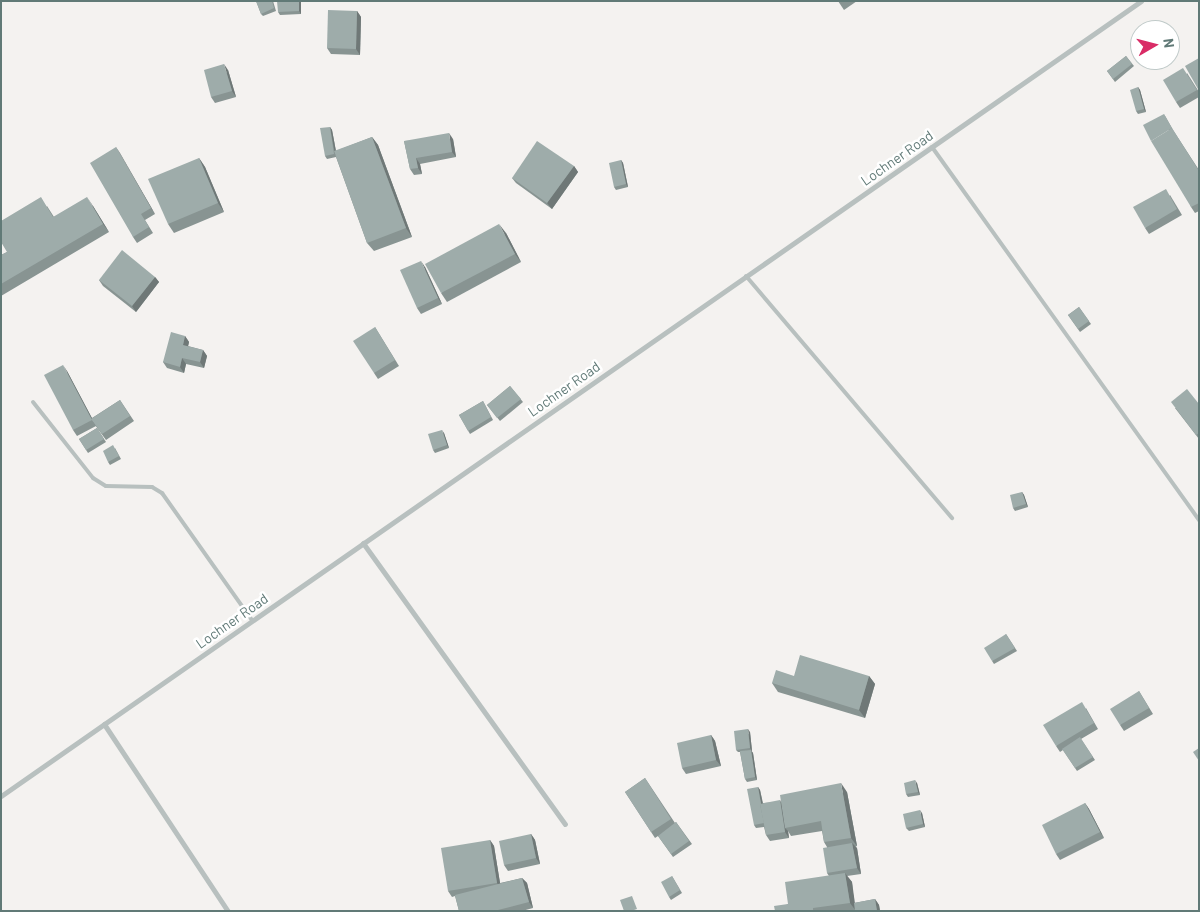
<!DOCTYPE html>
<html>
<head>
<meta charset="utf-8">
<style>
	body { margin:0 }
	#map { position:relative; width:1200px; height:912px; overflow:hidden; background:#f4f2f0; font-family:Barlow,sans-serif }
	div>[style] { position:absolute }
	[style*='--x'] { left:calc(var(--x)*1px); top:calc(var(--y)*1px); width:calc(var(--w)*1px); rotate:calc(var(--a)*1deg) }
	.service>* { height:4px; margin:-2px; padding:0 2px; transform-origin:2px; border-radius:2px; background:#b8c0bf }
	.minor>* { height:5px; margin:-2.5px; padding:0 2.5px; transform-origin:2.5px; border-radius:2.5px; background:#b8c0bf }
	.wall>* { inset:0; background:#889492 }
	.shaded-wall>* { inset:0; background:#6f7877 }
	.building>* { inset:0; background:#9eacaa }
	span { translate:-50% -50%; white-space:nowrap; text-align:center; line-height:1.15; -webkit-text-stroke:5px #fff; paint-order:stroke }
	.street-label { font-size:14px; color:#617a77 }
	.frame { position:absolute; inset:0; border:2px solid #617a77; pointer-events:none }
	.north { position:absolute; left:1130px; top:20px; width:50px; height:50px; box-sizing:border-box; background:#fff; border:1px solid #c0cac9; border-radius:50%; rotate:82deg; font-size:14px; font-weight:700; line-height:20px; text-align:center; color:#617a77 }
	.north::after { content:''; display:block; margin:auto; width:18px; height:22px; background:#d92c66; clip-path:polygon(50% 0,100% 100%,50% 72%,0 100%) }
</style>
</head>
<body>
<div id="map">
	<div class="service">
		<i style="--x:932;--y:147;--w:459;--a:54.4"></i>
		<i style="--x:746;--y:276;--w:318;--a:49.6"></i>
		<i style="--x:33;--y:402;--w:97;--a:51.7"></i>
		<i style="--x:93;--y:478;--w:15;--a:32"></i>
		<i style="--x:106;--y:486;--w:46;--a:1.2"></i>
		<i style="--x:152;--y:487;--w:12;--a:31"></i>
		<i style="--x:162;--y:493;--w:156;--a:54.7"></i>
	</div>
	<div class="minor">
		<i style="--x:363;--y:543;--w:346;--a:54.3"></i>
		<i style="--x:104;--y:724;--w:224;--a:56.5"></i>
		<i style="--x:1;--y:796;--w:1390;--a:-34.89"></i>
	</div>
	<div class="wall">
		<i style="clip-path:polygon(256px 1px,273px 1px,276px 11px,263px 16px,261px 14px)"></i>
		<i style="clip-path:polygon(301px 1px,301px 14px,280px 15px,278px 12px)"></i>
		<i style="clip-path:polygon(838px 1px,857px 1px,844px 10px)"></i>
		<i style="clip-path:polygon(357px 11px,361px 17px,360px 55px,331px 54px,327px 48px)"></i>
		<i style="clip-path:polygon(1126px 56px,1134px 66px,1115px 82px,1107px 71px)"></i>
		<i style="clip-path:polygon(228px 70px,236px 97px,215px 103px,211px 97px)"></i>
		<i style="clip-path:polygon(1187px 73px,1199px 92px,1199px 97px,1180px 108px,1176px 102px)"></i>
		<i style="clip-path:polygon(1138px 87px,1140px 90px,1146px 112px,1138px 114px,1136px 111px)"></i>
		<i style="clip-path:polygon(1164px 114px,1173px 130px,1199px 170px,1199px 211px,1195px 213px,1191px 207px)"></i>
		<i style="clip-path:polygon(330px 127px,332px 130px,336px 151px,372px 137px,378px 145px,412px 237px,374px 251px,367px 243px,336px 157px,327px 159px,325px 156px)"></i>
		<i style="clip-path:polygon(453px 139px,456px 157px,420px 164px,422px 174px,414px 175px,410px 169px,404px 141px)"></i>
		<i style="clip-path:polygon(116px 147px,155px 214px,145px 220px,153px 233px,137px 243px,133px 237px)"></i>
		<i style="clip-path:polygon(199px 158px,205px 167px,224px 212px,174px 233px,168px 224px)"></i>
		<i style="clip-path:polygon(621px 160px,623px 163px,628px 187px,616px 190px,614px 187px)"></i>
		<i style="clip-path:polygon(574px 166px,578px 172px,552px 209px,516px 183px,512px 178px)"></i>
		<i style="clip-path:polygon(1170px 195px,1182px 215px,1149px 234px,1145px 228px)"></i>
		<i style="clip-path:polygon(47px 206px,54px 217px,93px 206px,109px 232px,1px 296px,1px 255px,7px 252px)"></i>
		<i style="clip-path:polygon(506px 233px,521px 262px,447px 302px,441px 293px)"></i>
		<i style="clip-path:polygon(425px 267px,442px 304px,421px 314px,417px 308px)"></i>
		<i style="clip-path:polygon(155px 277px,159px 282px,136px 312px,103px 286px,99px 280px)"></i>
		<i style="clip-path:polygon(1079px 307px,1091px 324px,1080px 332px,1068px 315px)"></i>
		<i style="clip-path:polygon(375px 327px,399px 366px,378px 379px,374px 373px)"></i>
		<i style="clip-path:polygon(185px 336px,189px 342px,188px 346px,203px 350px,207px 356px,204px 368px,186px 364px,184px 373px,167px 368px,163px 362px)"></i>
		<i style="clip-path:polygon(67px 371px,92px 418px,120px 400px,134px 421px,106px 440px,95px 425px,96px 426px,77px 436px,73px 430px)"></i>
		<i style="clip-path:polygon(510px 386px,523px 402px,500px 421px,487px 405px)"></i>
		<i style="clip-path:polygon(483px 401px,493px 420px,470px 434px,459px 415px)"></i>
		<i style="clip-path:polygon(1199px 404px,1199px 439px,1175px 408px)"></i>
		<i style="clip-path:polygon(97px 428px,106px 442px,88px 453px,79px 439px)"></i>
		<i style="clip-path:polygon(444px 433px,449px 448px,435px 453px,433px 450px)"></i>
		<i style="clip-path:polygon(115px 448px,121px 459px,110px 465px,108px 462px)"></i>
		<i style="clip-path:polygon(1022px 492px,1024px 495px,1028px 507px,1015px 511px,1013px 508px)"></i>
		<i style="clip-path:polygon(1006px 634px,1017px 651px,994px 664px,992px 661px)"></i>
		<i style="clip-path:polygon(794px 676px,869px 676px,875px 684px,865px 718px,778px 692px,772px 683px)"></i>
		<i style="clip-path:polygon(1139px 691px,1153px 714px,1124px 731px,1120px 725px)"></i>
		<i style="clip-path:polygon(1086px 708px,1098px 729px,1081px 739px,1095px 760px,1077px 771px,1063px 750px,1060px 752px,1056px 746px)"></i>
		<i style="clip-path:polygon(750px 732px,752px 751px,751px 751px,753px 753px,757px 780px,747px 782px,745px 779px,740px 752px,738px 752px,736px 750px)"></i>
		<i style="clip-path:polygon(711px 735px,715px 741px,721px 766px,686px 774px,682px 768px)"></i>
		<i style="clip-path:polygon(645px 778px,675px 823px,676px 822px,692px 844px,673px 857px,658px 836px,655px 838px,625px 792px)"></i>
		<i style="clip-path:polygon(917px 783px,920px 795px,908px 797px,906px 794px)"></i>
		<i style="clip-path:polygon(758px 787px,760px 790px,763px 803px,781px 802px,847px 792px,857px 846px,855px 847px,857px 848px,861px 874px,847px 876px,852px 882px,854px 903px,875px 899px,879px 905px,880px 911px,775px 911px,788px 904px,829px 876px,827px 873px,827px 847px,824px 842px,822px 831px,791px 836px,788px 831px,789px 838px,770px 841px,766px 835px,764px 827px,756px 828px,754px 825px)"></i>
		<i style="clip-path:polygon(1085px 803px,1089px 809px,1104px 838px,1060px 860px,1056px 854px)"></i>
		<i style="clip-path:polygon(922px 813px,925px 827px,909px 831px,906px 828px)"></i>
		<i style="clip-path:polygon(531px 834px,535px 840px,540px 864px,508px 871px,504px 865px)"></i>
		<i style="clip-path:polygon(490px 840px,494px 846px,500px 883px,522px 878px,527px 883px,533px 908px,522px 911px,459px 911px,455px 896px,452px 897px,448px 891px)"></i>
		<i style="clip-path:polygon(672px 876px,682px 893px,671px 900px,669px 897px)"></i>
	</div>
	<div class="shaded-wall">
		<i style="clip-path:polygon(299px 1px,301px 1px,301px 14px,299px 11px)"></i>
		<i style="clip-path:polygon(357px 11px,361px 17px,360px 55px,356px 49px)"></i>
		<i style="clip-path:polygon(224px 64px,228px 70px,236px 97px,232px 91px)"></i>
		<i style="clip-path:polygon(1138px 87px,1140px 90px,1146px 112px,1144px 109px)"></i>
		<i style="clip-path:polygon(330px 127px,332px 130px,337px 157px,335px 154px)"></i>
		<i style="clip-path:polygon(449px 133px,453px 139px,456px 157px,452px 152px)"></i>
		<i style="clip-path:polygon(372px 137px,378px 145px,412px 237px,406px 228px)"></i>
		<i style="clip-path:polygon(116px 147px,120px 153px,155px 214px,151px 208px)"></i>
		<i style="clip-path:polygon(199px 158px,205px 167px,224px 212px,218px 203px)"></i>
		<i style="clip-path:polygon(416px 158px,420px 164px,422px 174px,418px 168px)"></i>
		<i style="clip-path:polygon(621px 160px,623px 163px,628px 187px,626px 184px)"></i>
		<i style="clip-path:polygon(574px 166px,578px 172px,552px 209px,547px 203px)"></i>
		<i style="clip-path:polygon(87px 197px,93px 206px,109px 232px,103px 224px)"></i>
		<i style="clip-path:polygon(499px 224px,506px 233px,521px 262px,515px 254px)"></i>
		<i style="clip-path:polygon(421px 261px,425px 267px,442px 304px,438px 298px)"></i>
		<i style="clip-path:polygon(155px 277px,159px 282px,136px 312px,132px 306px)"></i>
		<i style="clip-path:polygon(185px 336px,189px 342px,187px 351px,183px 345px)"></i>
		<i style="clip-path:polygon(203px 350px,207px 356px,204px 368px,200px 362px)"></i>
		<i style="clip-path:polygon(182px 358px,186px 364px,184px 373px,180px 367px)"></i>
		<i style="clip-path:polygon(63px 365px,67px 371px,96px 426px,92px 420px)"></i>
		<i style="clip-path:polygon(442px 430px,444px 433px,449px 448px,447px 445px)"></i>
		<i style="clip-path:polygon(1022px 492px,1024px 495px,1028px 507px,1026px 504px)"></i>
		<i style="clip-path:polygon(869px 676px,875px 684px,865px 718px,859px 710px)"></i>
		<i style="clip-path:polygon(748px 729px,750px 732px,752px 751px,750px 748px)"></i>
		<i style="clip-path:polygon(711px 735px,715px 741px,721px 766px,716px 760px)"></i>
		<i style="clip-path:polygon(751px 750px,753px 753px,757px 780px,755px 777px)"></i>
		<i style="clip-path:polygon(915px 780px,917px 783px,920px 795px,918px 792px)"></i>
		<i style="clip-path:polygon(841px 783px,847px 792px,857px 846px,851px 838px)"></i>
		<i style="clip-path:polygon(758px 787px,760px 790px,767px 826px,765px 823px)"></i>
		<i style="clip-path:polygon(780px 800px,784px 806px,785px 828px,788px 831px,789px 838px,785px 832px)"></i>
		<i style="clip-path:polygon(1085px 803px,1089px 809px,1104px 838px,1100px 832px)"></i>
		<i style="clip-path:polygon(920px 810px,922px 813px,925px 827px,923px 824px)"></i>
		<i style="clip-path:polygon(531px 834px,535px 840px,540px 864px,536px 858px)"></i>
		<i style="clip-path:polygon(490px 840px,494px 846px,501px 889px,497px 883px)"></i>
		<i style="clip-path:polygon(852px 843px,857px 848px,861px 874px,857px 868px)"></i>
		<i style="clip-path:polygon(845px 873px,852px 882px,856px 911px,850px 903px)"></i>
		<i style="clip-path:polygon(522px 878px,527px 883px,533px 908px,529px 902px)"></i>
		<i style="clip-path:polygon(875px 899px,879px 905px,880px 911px,877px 911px)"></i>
	</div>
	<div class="building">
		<i style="clip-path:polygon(256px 1px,272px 1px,274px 8px,261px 14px)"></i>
		<i style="clip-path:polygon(277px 1px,299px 1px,299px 11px,278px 12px)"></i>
		<i style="clip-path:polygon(328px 10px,357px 11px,356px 49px,327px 48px)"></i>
		<i style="clip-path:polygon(1126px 56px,1132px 64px,1113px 79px,1107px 71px)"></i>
		<i style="clip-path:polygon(1199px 58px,1199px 89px,1198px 89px,1185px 66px)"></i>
		<i style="clip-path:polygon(224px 64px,232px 91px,211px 97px,204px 70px)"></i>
		<i style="clip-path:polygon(1183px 68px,1197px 90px,1176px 102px,1163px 80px)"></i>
		<i style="clip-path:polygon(1138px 87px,1144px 109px,1136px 111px,1130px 90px)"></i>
		<i style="clip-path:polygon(1164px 114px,1172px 128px,1151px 141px,1143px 125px)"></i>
		<i style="clip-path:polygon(330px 127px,334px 154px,325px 156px,320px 128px)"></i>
		<i style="clip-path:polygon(1172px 128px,1199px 171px,1199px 203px,1191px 207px,1151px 141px)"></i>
		<i style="clip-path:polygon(449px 133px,452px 152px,416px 158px,418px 168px,410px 169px,404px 141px)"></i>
		<i style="clip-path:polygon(372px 137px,406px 228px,367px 243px,334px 151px)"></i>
		<i style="clip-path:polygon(537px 141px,574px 166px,547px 203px,512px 178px)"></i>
		<i style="clip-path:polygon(116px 147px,151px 208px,141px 214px,149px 227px,133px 237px,90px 163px)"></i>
		<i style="clip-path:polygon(199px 158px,218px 203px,168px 224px,148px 179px)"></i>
		<i style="clip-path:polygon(621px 160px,626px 184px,614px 187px,609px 163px)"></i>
		<i style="clip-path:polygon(1166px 189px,1177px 209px,1145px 228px,1133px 207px)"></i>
		<i style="clip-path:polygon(41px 197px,53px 217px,87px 197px,103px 224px,1px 284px,1px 255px,7px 252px,1px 242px,1px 221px)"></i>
		<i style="clip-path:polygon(499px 224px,515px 254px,441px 293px,425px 264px)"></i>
		<i style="clip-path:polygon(122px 250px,155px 277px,132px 306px,99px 280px)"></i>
		<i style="clip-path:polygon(421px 261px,438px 298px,417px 308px,400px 270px)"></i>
		<i style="clip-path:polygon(1079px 307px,1089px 321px,1078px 329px,1068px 315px)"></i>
		<i style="clip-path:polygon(375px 327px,395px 360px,374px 373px,353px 341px)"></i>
		<i style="clip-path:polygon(171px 332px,185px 336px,183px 345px,203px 350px,200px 362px,182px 358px,180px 367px,163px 362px)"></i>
		<i style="clip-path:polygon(63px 365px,92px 420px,73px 430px,44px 375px)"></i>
		<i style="clip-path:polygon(510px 386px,521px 399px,497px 418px,487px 405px)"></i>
		<i style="clip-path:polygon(1187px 389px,1199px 404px,1199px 433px,1196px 435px,1171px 402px)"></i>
		<i style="clip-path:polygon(120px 400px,130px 416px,102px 434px,91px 419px)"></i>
		<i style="clip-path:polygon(483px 401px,491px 417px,468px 431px,459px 415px)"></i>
		<i style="clip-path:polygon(97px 428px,104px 439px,86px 450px,79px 439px)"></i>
		<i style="clip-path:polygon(442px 430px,447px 445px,433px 450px,428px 434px)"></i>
		<i style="clip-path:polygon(113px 445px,119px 456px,108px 462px,103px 451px)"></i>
		<i style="clip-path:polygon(1022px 492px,1026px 504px,1013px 508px,1010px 495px)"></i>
		<i style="clip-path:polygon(1006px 634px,1015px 648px,992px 661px,984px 648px)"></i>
		<i style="clip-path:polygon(800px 655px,869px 676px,859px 710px,772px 683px,776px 670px,794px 676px)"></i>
		<i style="clip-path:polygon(1139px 691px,1149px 708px,1120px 725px,1110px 709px)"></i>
		<i style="clip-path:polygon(1082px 702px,1094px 723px,1056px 746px,1043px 725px)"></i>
		<i style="clip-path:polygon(748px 729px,750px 748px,736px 750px,734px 731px)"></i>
		<i style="clip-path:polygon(711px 735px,716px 760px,682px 768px,677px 743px)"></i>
		<i style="clip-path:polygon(1080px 737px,1093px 757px,1075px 768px,1062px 749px)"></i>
		<i style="clip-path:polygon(1199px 748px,1199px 761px,1193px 752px)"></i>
		<i style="clip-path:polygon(751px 750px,755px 777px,745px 779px,740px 751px)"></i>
		<i style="clip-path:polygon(645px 778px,671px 819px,651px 832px,625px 792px)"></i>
		<i style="clip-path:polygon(915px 780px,918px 792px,906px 794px,904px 783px)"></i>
		<i style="clip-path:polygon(841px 783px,851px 838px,824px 842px,821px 821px,785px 828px,780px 795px)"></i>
		<i style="clip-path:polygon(758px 787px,761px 804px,760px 804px,764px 823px,754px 825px,747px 789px)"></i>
		<i style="clip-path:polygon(780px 800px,785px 832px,766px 835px,760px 804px)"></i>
		<i style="clip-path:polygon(1085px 803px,1100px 832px,1056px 854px,1042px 825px)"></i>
		<i style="clip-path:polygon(920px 810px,923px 824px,906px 828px,903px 814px)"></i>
		<i style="clip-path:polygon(676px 822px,689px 841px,671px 854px,658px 836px)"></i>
		<i style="clip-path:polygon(531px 834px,536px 858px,504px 865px,499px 841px)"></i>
		<i style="clip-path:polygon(490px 840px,497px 883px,448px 891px,441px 848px)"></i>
		<i style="clip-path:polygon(852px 843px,857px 868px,827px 873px,823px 848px)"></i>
		<i style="clip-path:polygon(845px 873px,850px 903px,813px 908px,813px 911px,775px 911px,774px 906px,788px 904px,785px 882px)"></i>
		<i style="clip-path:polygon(672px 876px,680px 890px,669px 897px,661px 882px)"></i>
		<i style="clip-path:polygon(522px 878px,529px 902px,494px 911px,459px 911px,455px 895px)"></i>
		<i style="clip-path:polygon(632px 896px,637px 909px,631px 911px,624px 911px,620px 900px)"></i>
		<i style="clip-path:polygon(875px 899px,877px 911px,855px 911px,854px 903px)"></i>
	</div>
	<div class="street-label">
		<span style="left:897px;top:158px;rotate:-35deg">Lochner Road</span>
		<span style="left:564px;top:389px;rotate:-35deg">Lochner Road</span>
		<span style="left:232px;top:621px;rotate:-35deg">Lochner Road</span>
	</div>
	<div class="frame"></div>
	<div class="north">N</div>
</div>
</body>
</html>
